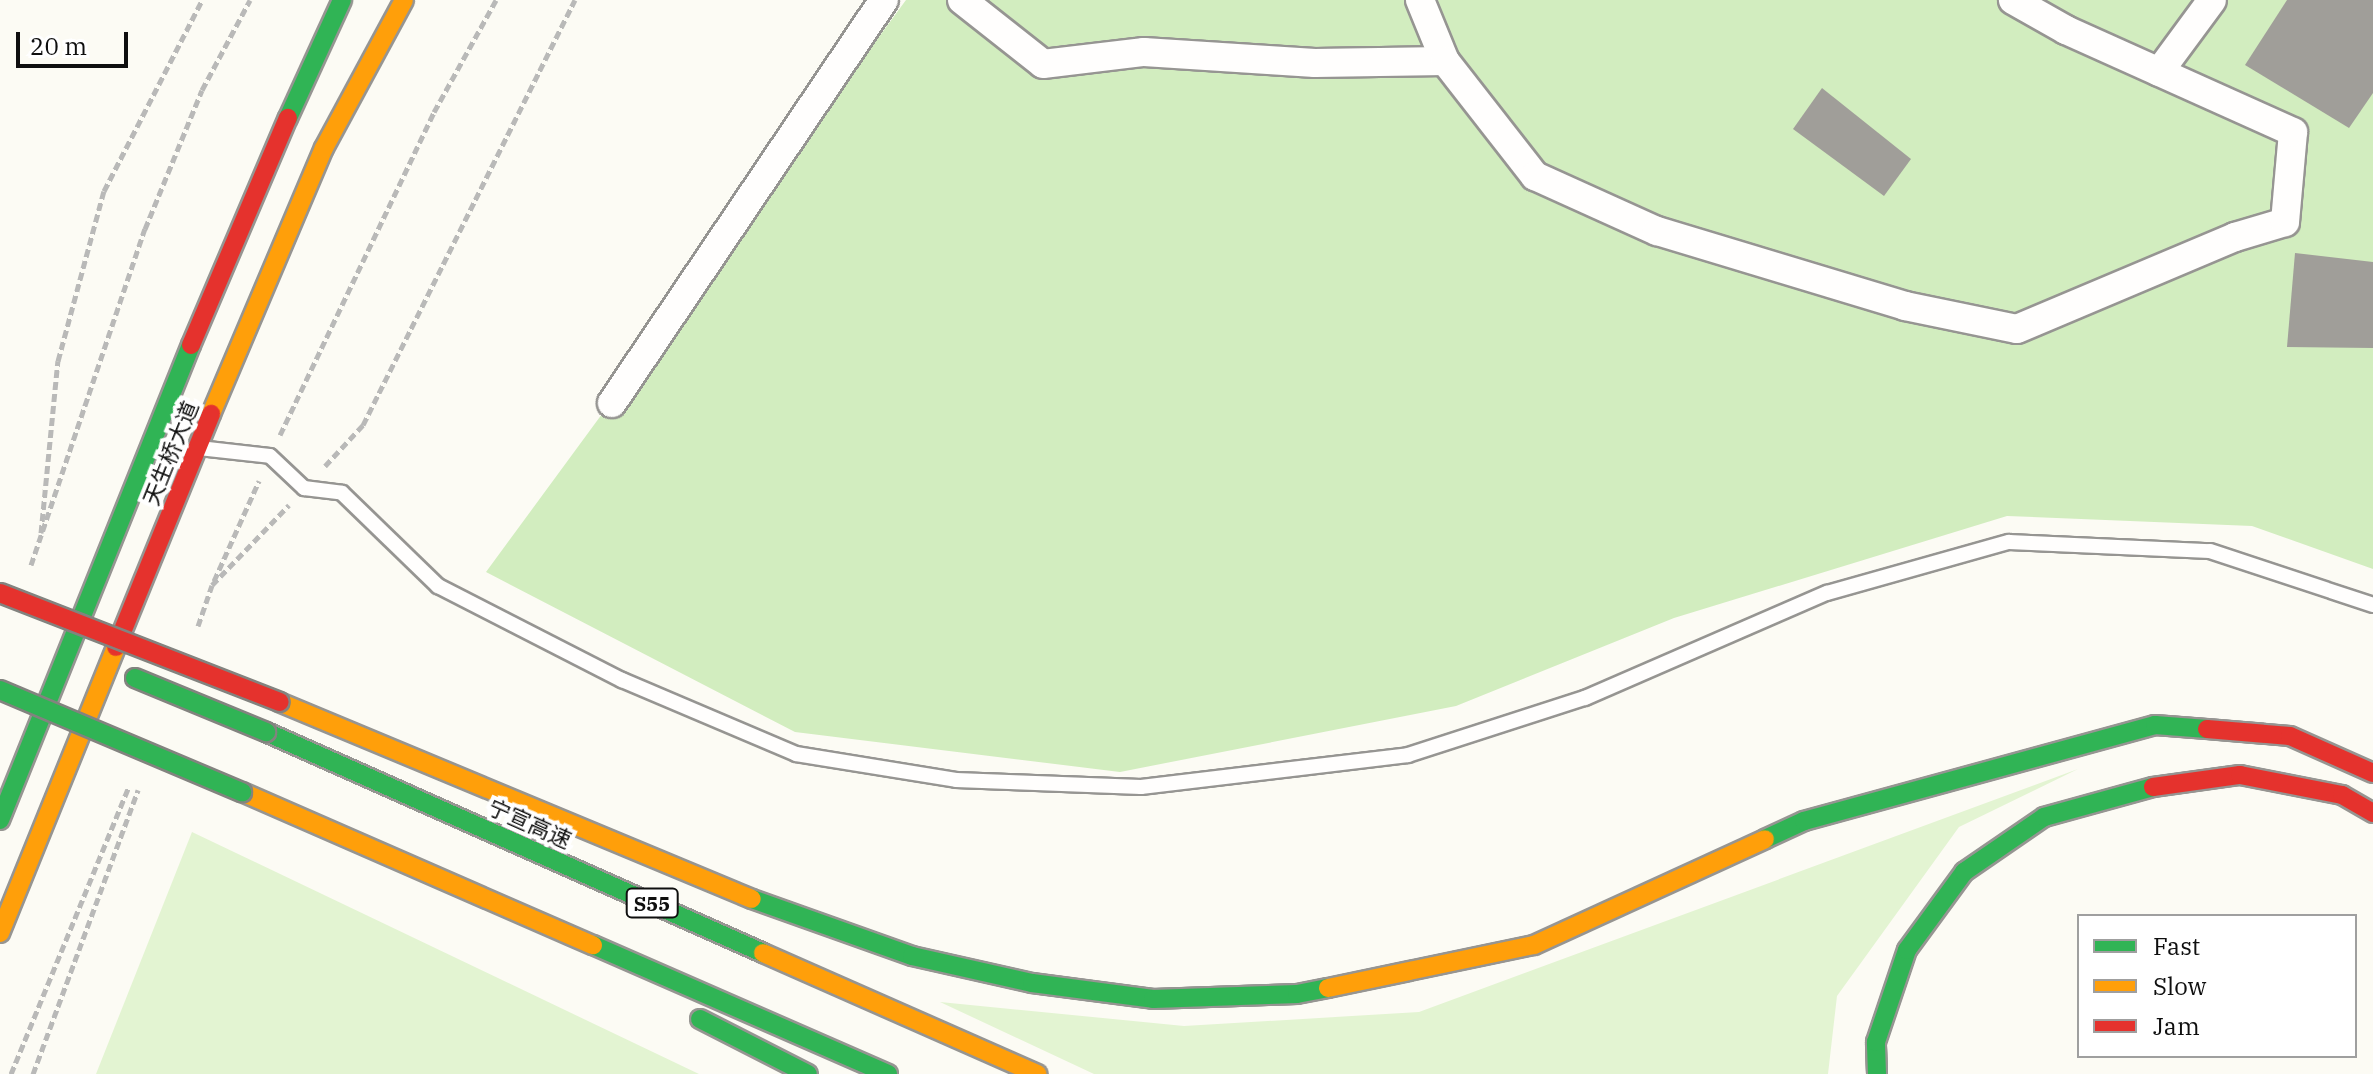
<!DOCTYPE html>
<html>
<head>
<meta charset="utf-8">
<style>
	body { margin:0 }
	#map { position:relative; width:2373px; height:1074px; overflow:hidden; background:#fcfbf4; font-family:"IBM Plex Serif","Noto Sans SC",serif }
	div>[style] { position:absolute }
	[style*='--x'] { left:calc(var(--x)*1px); top:calc(var(--y)*1px); width:calc(var(--w)*1px); rotate:calc(var(--a)*1deg) }
	.green>* { inset:0; background:#e3f4d2 }
	.forest>* { inset:0; background:#d2edbf }
	.building>* { inset:0; background:#a09e99 }
	.path>* { height:5px; margin-top:-2.5px; transform-origin:0; background:repeating-linear-gradient(90deg,#b9b9b8 0 8px,transparent 0 12px) }
	.roads { filter:drop-shadow(2px 0 #969592) drop-shadow(-2px 0 #969592) drop-shadow(0 2px #969592) drop-shadow(0 -2px #969592) }
	.lane>* { height:14px; margin:-7px; padding:0 7px; transform-origin:7px; border-radius:7px; background:#fffefd }
	.street>* { height:28px; margin:-14px; padding:0 14px; transform-origin:14px; border-radius:14px; background:#fffefd }
	.fast>* { height:18px; margin:-9px; padding:0 9px; transform-origin:9px; border-radius:9px; background:#30b455 }
	.slow>* { height:18px; margin:-9px; padding:0 9px; transform-origin:9px; border-radius:9px; background:#ff9f0a }
	.jam>* { height:18px; margin:-9px; padding:0 9px; transform-origin:9px; border-radius:9px; background:#e5322d }
	.bridges { filter:drop-shadow(2px 0 #83837f) drop-shadow(-2px 0 #83837f) drop-shadow(0 2px #83837f) drop-shadow(0 -2px #83837f) }
	.fast-bridge>* { height:18px; margin:-9px; padding:0 9px; transform-origin:9px; border-radius:9px; background:#30b455 }
	.jam-bridge>* { height:18px; margin:-9px; padding:0 9px; transform-origin:9px; border-radius:9px; background:#e5322d }
	span { translate:-50% -50%; white-space:nowrap; text-align:center; line-height:1.15; -webkit-text-stroke:8px #fff; paint-order:stroke }
	.shield-label span { padding:2px 6px; background:#fff; border:2px solid; border-radius:6px; -webkit-text-stroke-width:0 }
	.shield-label { font-size:20px; color:#0f0f0f; font-weight:700 }
	.street-label { font-size:22px; color:#0f0f0f }
	.legend { position:absolute; left:2077px; top:914px; width:280px; height:144px; box-sizing:border-box; background:#fff; border:2px solid #9f9f9f; margin:0; padding:10px 14px; list-style:none; font-size:24px; color:#0f0f0f }
	.legend li { display:flex; align-items:center; gap:16px; height:40px }
	.legend b { width:40px; border:2px solid #9f9f9f }
	.scale { position:absolute; left:16px; top:32px; width:112px; height:36px; box-sizing:border-box; border:4px solid #0f0f0f; border-top:0; padding-left:10px; font-size:24px; line-height:28px; white-space:nowrap; color:#0f0f0f; -webkit-text-stroke:6px #fff; paint-order:stroke }
</style>
</head>
<body>
<div id="map">
	<div class="green">
		<i style="clip-path:polygon(2078px 769px,1959px 827px,1837px 996px,1828px 1074px,1094px 1074px,940px 1002px,1184px 1026px,1419px 1012px)"></i>
		<i style="clip-path:polygon(192px 832px,699px 1074px,96px 1074px)"></i>
	</div>
	<div class="forest">
		<i style="clip-path:polygon(906px 0,2373px 0,2373px 569px,2252px 526px,2007px 516px,1674px 618px,1456px 706px,1120px 772px,795px 732px,486px 572px)"></i>
	</div>
	<div class="building">
		<i style="clip-path:polygon(2287px 0,2373px 0,2373px 93px,2349px 128px,2245px 65px)"></i>
		<i style="clip-path:polygon(1822px 88px,1911px 159px,1884px 196px,1793px 129px)"></i>
		<i style="clip-path:polygon(2295px 253px,2373px 262px,2373px 348px,2287px 347px)"></i>
	</div>
	<div class="path">
		<i style="--x:280;--y:435;--w:358;--a:-64.5"></i>
		<i style="--x:434;--y:112;--w:128;--a:-61"></i>
		<i style="--x:325;--y:466;--w:56;--a:-47.2"></i>
		<i style="--x:363;--y:425;--w:475;--a:-63.5"></i>
		<i style="--x:41;--y:533;--w:173;--a:-84.4"></i>
		<i style="--x:58;--y:361;--w:176;--a:-74.9"></i>
		<i style="--x:104;--y:191;--w:215;--a:-62.8"></i>
		<i style="--x:31;--y:565;--w:355;--a:-71.3"></i>
		<i style="--x:145;--y:229;--w:150;--a:-67.7"></i>
		<i style="--x:202;--y:90;--w:102;--a:-61.9"></i>
		<i style="--x:214;--y:581;--w:110;--a:-65.8"></i>
		<i style="--x:198;--y:626;--w:43;--a:-71.1"></i>
		<i style="--x:212;--y:585;--w:111;--a:-46.1"></i>
		<i style="--x:11;--y:1074;--w:311;--a:-67.7"></i>
		<i style="--x:33;--y:1074;--w:303;--a:-69.7"></i>
	</div>
	<div class="roads">
		<div class="lane">
			<i style="--x:199;--y:448;--w:71;--a:6.4"></i>
			<i style="--x:270;--y:456;--w:47;--a:43.3"></i>
			<i style="--x:304;--y:488;--w:38;--a:7"></i>
			<i style="--x:342;--y:493;--w:134;--a:44.1"></i>
			<i style="--x:438;--y:586;--w:207;--a:27.1"></i>
			<i style="--x:622;--y:680;--w:189;--a:23"></i>
			<i style="--x:796;--y:754;--w:162;--a:9.2"></i>
			<i style="--x:956;--y:780;--w:185;--a:2.2"></i>
			<i style="--x:1141;--y:787;--w:269;--a:-6.8"></i>
			<i style="--x:1408;--y:755;--w:186;--a:-17.9"></i>
			<i style="--x:1585;--y:698;--w:264;--a:-23.5"></i>
			<i style="--x:1827;--y:593;--w:189;--a:-15.7"></i>
			<i style="--x:2009;--y:542;--w:201;--a:2.6"></i>
			<i style="--x:2210;--y:551;--w:172;--a:18.3"></i>
		</div>
		<div class="street">
			<i style="--x:962;--y:0;--w:103;--a:38.3"></i>
			<i style="--x:1043;--y:64;--w:102;--a:-6.8"></i>
			<i style="--x:1144;--y:52;--w:171;--a:3.7"></i>
			<i style="--x:1315;--y:63;--w:130;--a:-0.9"></i>
			<i style="--x:1420;--y:0;--w:66;--a:67.7"></i>
			<i style="--x:1445;--y:61;--w:146;--a:52"></i>
			<i style="--x:1535;--y:176;--w:134;--a:24.3"></i>
			<i style="--x:1657;--y:231;--w:259;--a:16.8"></i>
			<i style="--x:1905;--y:306;--w:114;--a:11.6"></i>
			<i style="--x:2017;--y:329;--w:237;--a:-22.9"></i>
			<i style="--x:2235;--y:237;--w:52;--a:-16.7"></i>
			<i style="--x:2285;--y:222;--w:90;--a:-84.9"></i>
			<i style="--x:2293;--y:132;--w:249;--a:-155.8"></i>
			<i style="--x:2066;--y:30;--w:61;--a:-150.5"></i>
			<i style="--x:2159;--y:72;--w:89;--a:-53.6"></i>
			<i style="--x:612;--y:403;--w:486;--a:-56"></i>
		</div>
		<div class="fast">
			<i style="--x:288;--y:118;--w:130;--a:-65.4"></i>
			<i style="--x:266;--y:732;--w:544;--a:23.97"></i>
			<i style="--x:0;--y:820;--w:512;--a:-68.09"></i>
			<i style="--x:1765;--y:839;--w:43;--a:-24.8"></i>
			<i style="--x:1804;--y:821;--w:364;--a:-15.3"></i>
			<i style="--x:2155;--y:725;--w:52;--a:4.4"></i>
			<i style="--x:752;--y:899;--w:170;--a:19.6"></i>
			<i style="--x:912;--y:956;--w:123;--a:12.7"></i>
			<i style="--x:1032;--y:983;--w:122;--a:7.5"></i>
			<i style="--x:1153;--y:999;--w:144;--a:-2"></i>
			<i style="--x:1297;--y:994;--w:32;--a:-11"></i>
			<i style="--x:593;--y:945;--w:322;--a:23.6"></i>
			<i style="--x:700;--y:1019;--w:121;--a:27"></i>
			<i style="--x:1877;--y:1074;--w:32;--a:-92"></i>
			<i style="--x:1876;--y:1042;--w:97;--a:-71.4"></i>
			<i style="--x:1907;--y:950;--w:97;--a:-53.8"></i>
			<i style="--x:1964;--y:872;--w:97;--a:-34.5"></i>
			<i style="--x:2044;--y:817;--w:113;--a:-15.4"></i>
		</div>
		<div class="slow">
			<i style="--x:211;--y:414;--w:289;--a:-67"></i>
			<i style="--x:324;--y:148;--w:168;--a:-61.6"></i>
			<i style="--x:279;--y:702;--w:512;--a:22.61"></i>
			<i style="--x:242;--y:792;--w:383;--a:23.6"></i>
			<i style="--x:0;--y:933;--w:309;--a:-67.9"></i>
			<i style="--x:763;--y:953;--w:300;--a:23.8"></i>
			<i style="--x:1328;--y:988;--w:210;--a:-11.8"></i>
			<i style="--x:1534;--y:945;--w:254;--a:-24.6"></i>
		</div>
		<div class="jam">
			<i style="--x:191;--y:345;--w:247;--a:-66.9"></i>
			<i style="--x:116;--y:647;--w:252;--a:-67.8"></i>
			<i style="--x:2207;--y:729;--w:83;--a:4.8"></i>
			<i style="--x:2290;--y:736;--w:91;--a:24"></i>
			<i style="--x:2153;--y:787;--w:88;--a:-7.9"></i>
			<i style="--x:2240;--y:775;--w:104;--a:11.1"></i>
			<i style="--x:2342;--y:795;--w:36;--a:30"></i>
		</div>
	</div>
	<div class="bridges">
		<div class="fast-bridge">
			<i style="--x:135;--y:678;--w:142;--a:22.4"></i>
			<i style="--x:0;--y:690;--w:263;--a:22.9"></i>
		</div>
		<div class="jam-bridge">
			<i style="--x:0;--y:593;--w:300;--a:21.3"></i>
		</div>
	</div>
	<div class="shield-label">
		<span style="left:652px;top:903px">S55</span>
	</div>
	<div class="street-label">
		<span style="left:170px;top:453px;rotate:-68deg">天生桥大道</span>
		<span style="left:530px;top:823px;rotate:24deg">宁宣高速</span>
	</div>
	<ul class="legend">
	<li><b style="height:10px;background:#30b455"></b>Fast</li>
	<li><b style="height:10px;background:#ff9f0a"></b>Slow</li>
	<li><b style="height:10px;background:#e5322d"></b>Jam</li>
	</ul>
	<div class="scale">20 m</div>
</div>
</body>
</html>
